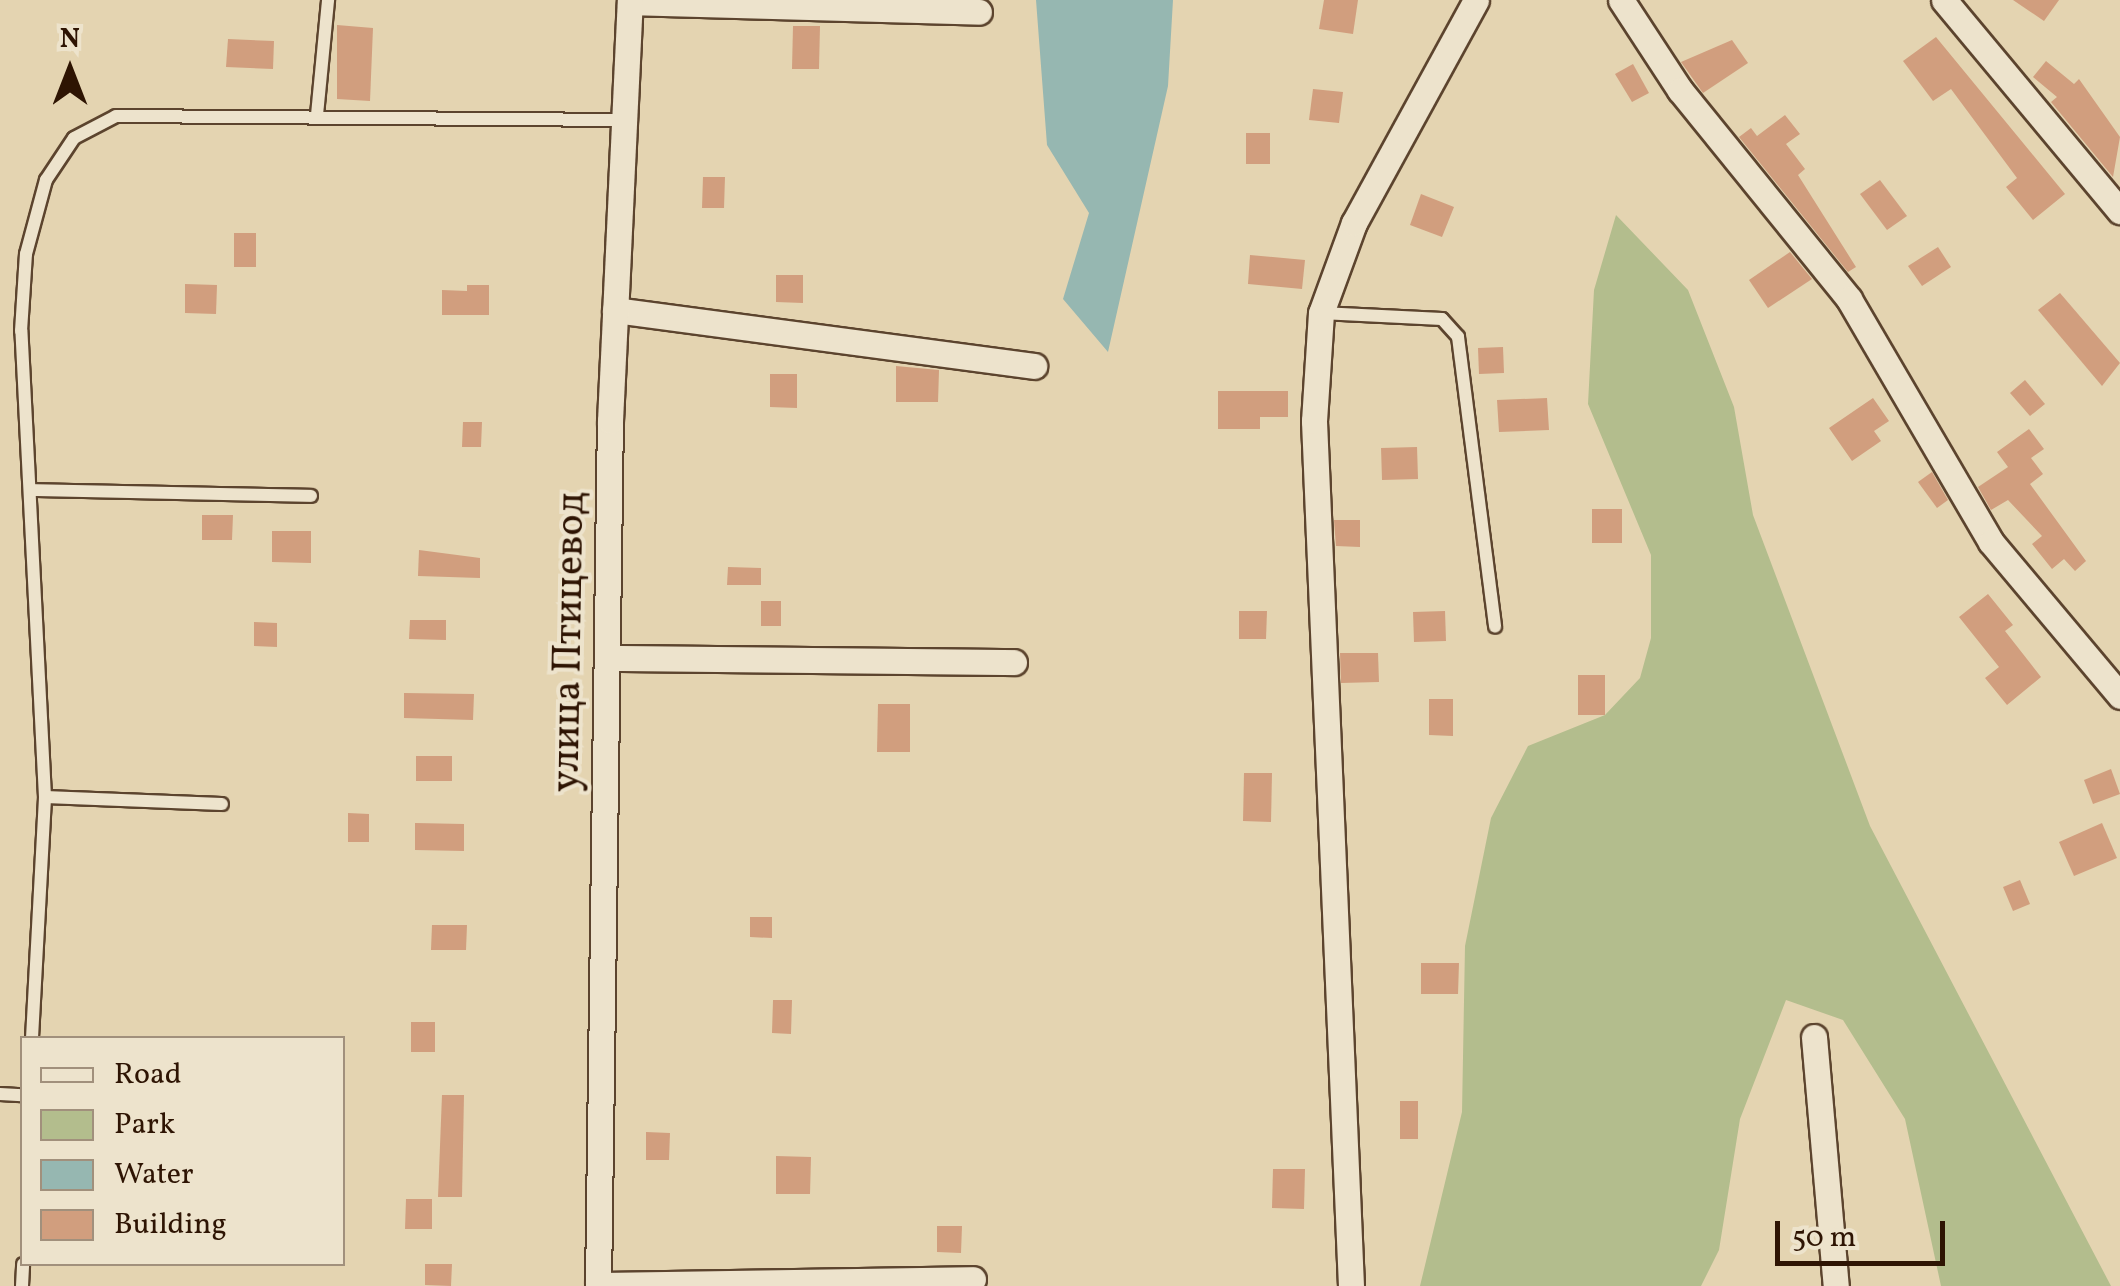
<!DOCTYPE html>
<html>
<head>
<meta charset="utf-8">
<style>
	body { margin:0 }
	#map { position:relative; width:2120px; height:1286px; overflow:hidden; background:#e4d4b1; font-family:Vollkorn,serif }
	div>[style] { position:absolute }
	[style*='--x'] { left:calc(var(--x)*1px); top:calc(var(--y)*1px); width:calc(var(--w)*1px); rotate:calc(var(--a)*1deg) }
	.green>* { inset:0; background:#b3bd8d }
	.water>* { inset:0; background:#96b7b1 }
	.building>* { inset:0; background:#d19e7e }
	.roads { filter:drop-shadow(2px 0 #5c442e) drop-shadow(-2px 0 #5c442e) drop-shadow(0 2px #5c442e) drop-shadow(0 -2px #5c442e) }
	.lane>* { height:12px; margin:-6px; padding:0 6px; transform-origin:6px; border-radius:6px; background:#ede3cc }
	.street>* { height:25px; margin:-12.5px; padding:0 12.5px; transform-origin:12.5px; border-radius:12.5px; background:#ede3cc }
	span { translate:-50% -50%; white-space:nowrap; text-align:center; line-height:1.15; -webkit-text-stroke:8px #ede3cc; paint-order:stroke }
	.street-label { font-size:40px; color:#2e1403 }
	.legend { position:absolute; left:20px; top:1036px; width:325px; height:230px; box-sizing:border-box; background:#ede3cc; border:2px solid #a1907c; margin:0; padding:12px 18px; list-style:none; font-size:30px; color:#2e1403 }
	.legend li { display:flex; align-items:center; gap:20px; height:50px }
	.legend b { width:50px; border:2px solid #a1907c }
	.north { position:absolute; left:20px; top:20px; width:100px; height:100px; -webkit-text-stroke:8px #ede3cc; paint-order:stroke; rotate:0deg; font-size:28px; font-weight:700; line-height:40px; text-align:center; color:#2e1403 }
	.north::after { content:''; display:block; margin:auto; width:35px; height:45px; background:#2e1403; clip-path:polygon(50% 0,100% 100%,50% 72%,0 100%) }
	.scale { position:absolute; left:1775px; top:1221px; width:170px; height:45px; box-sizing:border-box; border:5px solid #2e1403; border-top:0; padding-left:12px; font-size:30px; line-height:35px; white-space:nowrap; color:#2e1403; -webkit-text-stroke:8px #ede3cc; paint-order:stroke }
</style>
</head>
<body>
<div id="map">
	<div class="green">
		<i style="clip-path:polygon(1616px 215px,1688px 290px,1734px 407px,1753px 515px,1870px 826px,2111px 1286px,1941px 1286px,1905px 1119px,1843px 1020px,1786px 1000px,1740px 1119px,1719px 1250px,1701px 1286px,1420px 1286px,1462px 1112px,1465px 946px,1491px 818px,1528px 746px,1605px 715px,1640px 678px,1651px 638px,1651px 555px,1588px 404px,1594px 290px)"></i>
	</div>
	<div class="water">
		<i style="clip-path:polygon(1036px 0,1173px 0,1168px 86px,1108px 352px,1063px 299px,1089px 213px,1047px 145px)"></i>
	</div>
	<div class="building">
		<i style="clip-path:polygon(1324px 0,1358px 0,1353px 34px,1319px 29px)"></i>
		<i style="clip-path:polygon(2013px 0,2059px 0,2044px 21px)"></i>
		<i style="clip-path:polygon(337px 25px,373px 28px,370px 101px,337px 99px)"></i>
		<i style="clip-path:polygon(793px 26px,820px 26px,819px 69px,792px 69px)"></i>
		<i style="clip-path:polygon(1936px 37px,2065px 194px,2033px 220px,2006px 187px,2017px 178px,1951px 89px,1933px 101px,1903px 61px)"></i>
		<i style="clip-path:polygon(228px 39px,274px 41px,273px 69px,226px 67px)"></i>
		<i style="clip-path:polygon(1732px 40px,1748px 63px,1703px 93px,1681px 62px)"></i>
		<i style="clip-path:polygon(2046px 61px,2074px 84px,2079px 79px,2120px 137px,2113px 177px,2051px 102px,2057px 97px,2033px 77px)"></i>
		<i style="clip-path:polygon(1633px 64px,1649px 93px,1632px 102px,1615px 74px)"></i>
		<i style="clip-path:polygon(1313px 89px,1343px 92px,1339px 123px,1309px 120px)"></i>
		<i style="clip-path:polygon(1785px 115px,1800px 134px,1786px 144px,1805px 169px,1798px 175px,1856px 267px,1848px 272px,1739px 137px,1751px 128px,1757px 136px)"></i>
		<i style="clip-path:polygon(1246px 133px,1270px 133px,1270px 164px,1246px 164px)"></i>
		<i style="clip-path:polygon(703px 177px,725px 177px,724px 208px,702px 208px)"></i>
		<i style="clip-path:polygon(1880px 180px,1907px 216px,1887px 230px,1860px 194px)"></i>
		<i style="clip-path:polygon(1421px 194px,1454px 207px,1442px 237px,1410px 225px)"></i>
		<i style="clip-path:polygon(234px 233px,256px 233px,256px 267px,234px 267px)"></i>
		<i style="clip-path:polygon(1938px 247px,1951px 267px,1922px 286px,1908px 266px)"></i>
		<i style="clip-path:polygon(1790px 252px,1812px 279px,1768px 308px,1749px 280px)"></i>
		<i style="clip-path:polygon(1250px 255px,1305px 260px,1302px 289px,1248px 284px)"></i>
		<i style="clip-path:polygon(776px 275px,803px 275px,803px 303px,776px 302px)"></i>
		<i style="clip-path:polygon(185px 284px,217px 285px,216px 314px,185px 313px)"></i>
		<i style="clip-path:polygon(467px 285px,489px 285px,489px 315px,442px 315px,442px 290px,467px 291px)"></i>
		<i style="clip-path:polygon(2060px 293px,2120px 363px,2102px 386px,2038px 310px)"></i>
		<i style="clip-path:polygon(1503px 347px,1504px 373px,1479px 374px,1478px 348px)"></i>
		<i style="clip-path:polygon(896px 366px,939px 370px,938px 402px,896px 402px)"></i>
		<i style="clip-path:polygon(770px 374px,797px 374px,797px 408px,770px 407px)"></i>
		<i style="clip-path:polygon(2025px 380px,2045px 404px,2030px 416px,2010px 393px)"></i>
		<i style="clip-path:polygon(1218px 391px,1288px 391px,1288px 417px,1260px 417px,1260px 429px,1218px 429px)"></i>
		<i style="clip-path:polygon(1547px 398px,1549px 430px,1499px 432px,1497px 400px)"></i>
		<i style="clip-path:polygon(1873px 398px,1889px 421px,1874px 431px,1881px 441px,1852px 461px,1829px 428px)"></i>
		<i style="clip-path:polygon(463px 422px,482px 422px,481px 447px,462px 447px)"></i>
		<i style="clip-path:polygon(2029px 429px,2044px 449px,2031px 458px,2043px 474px,2030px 484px,2086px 561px,2075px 571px,2064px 559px,2052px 569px,2032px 544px,2042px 536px,2008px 500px,1991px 510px,1978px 487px,2008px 467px,1997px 452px)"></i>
		<i style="clip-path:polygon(1417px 447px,1418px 479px,1382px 480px,1381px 448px)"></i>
		<i style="clip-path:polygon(1932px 472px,1948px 500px,1937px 508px,1918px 482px)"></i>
		<i style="clip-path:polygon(1592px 509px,1622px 509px,1622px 543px,1592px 543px)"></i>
		<i style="clip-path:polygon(202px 515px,233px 515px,232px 540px,202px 540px)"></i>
		<i style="clip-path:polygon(1334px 520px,1360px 520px,1360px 547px,1336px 546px)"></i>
		<i style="clip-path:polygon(272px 531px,311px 531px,311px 563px,272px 562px)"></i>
		<i style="clip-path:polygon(419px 550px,480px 558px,480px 578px,418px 576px)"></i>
		<i style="clip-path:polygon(728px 567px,761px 568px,761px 585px,727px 585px)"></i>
		<i style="clip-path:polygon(1988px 594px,2013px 625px,2005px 631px,2041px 677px,2007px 705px,1985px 678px,1999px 667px,1959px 617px)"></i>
		<i style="clip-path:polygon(761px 601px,781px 601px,781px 626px,761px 626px)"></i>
		<i style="clip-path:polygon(1239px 611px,1267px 611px,1266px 639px,1239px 639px)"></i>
		<i style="clip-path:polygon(1445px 611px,1446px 641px,1414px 642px,1413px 612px)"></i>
		<i style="clip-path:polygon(410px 620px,446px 620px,446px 640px,409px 639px)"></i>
		<i style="clip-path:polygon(254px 622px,277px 623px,277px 647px,254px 646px)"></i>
		<i style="clip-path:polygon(1340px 653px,1378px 653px,1379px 682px,1341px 683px)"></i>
		<i style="clip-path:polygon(1578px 675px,1605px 675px,1605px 715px,1578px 715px)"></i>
		<i style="clip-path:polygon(404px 693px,474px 694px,473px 720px,404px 718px)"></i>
		<i style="clip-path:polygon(1429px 699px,1453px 699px,1453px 736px,1429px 735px)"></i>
		<i style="clip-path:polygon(878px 704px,910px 704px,910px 752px,877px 752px)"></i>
		<i style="clip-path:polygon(416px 756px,452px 756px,452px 781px,416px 781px)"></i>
		<i style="clip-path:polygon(2111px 769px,2120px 794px,2093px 804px,2084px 780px)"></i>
		<i style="clip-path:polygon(1244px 773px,1272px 773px,1271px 822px,1243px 821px)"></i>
		<i style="clip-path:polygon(348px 813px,369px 814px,369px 842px,348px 842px)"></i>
		<i style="clip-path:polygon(415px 823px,464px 824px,464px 851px,415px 850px)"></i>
		<i style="clip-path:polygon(2102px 823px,2117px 858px,2074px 876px,2059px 842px)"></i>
		<i style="clip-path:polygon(2020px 880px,2030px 904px,2013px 911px,2003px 887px)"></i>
		<i style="clip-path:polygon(750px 917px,772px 917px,772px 938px,750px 937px)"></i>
		<i style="clip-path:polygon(432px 925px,467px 925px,466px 950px,431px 950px)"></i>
		<i style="clip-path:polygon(1421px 963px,1459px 963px,1458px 994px,1421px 994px)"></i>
		<i style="clip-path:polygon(773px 1000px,792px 1000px,791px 1034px,772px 1033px)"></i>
		<i style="clip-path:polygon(411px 1022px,435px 1022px,435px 1052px,411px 1052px)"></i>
		<i style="clip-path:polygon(442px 1095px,464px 1095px,462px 1197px,438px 1197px)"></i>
		<i style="clip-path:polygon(1400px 1101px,1418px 1101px,1418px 1139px,1400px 1139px)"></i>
		<i style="clip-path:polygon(646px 1132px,670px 1133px,669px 1160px,646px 1160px)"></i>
		<i style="clip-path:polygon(776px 1156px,811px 1157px,810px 1194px,776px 1194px)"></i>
		<i style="clip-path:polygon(1273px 1169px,1305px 1169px,1304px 1209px,1272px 1208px)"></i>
		<i style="clip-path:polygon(406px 1199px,432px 1199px,432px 1229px,405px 1229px)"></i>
		<i style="clip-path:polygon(937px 1226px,962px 1226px,961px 1253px,937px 1252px)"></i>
		<i style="clip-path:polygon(425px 1264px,452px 1264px,451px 1286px,425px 1285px)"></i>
	</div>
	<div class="roads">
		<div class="lane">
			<i style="--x:317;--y:115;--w:116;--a:-84.5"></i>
			<i style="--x:1321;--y:313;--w:121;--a:2.8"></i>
			<i style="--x:1442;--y:319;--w:24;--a:48"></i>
			<i style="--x:1458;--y:337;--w:292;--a:82.7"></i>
			<i style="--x:31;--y:490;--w:280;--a:1.2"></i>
			<i style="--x:45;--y:797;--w:177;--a:2.3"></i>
			<i style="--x:32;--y:1038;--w:241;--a:-86.9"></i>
			<i style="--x:45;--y:797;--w:467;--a:-92.9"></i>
			<i style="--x:21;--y:331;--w:77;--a:-86.3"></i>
			<i style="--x:26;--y:254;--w:77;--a:-74.9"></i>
			<i style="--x:46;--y:180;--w:50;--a:-56.3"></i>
			<i style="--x:74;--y:138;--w:47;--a:-27.6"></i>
			<i style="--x:116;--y:116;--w:510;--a:0.45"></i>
			<i style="--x:0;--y:1094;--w:22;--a:3"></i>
			<i style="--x:22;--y:1286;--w:22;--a:-87"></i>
		</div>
		<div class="street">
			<i style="--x:1621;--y:0;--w:108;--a:56.8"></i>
			<i style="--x:1680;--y:90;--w:269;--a:51"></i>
			<i style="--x:1849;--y:299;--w:281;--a:59.7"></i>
			<i style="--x:1991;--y:542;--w:201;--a:50"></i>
			<i style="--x:1944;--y:0;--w:275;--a:50.2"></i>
			<i style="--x:630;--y:2;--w:349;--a:1.6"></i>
			<i style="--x:615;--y:310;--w:423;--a:7.6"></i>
			<i style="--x:610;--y:658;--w:404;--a:0.6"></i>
			<i style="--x:1814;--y:1037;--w:250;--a:85"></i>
			<i style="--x:598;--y:1285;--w:375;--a:-0.9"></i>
			<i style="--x:598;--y:1286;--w:865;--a:-89.21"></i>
			<i style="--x:610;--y:421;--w:421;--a:-87.3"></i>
			<i style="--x:1351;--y:1286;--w:866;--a:-92.45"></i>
			<i style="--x:1314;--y:421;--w:108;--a:-86.3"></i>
			<i style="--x:1321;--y:313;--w:96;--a:-69.9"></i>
			<i style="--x:1354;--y:223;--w:254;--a:-61.3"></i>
		</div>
	</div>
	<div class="street-label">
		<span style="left:570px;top:642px;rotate:-89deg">улица Птицевод</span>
	</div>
	<ul class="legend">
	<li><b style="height:12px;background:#ede3cc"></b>Road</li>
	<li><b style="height:28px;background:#b3bd8d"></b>Park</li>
	<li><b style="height:28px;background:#96b7b1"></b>Water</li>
	<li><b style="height:28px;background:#d19e7e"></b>Building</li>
	</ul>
	<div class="north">N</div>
	<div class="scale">50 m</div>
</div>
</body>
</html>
